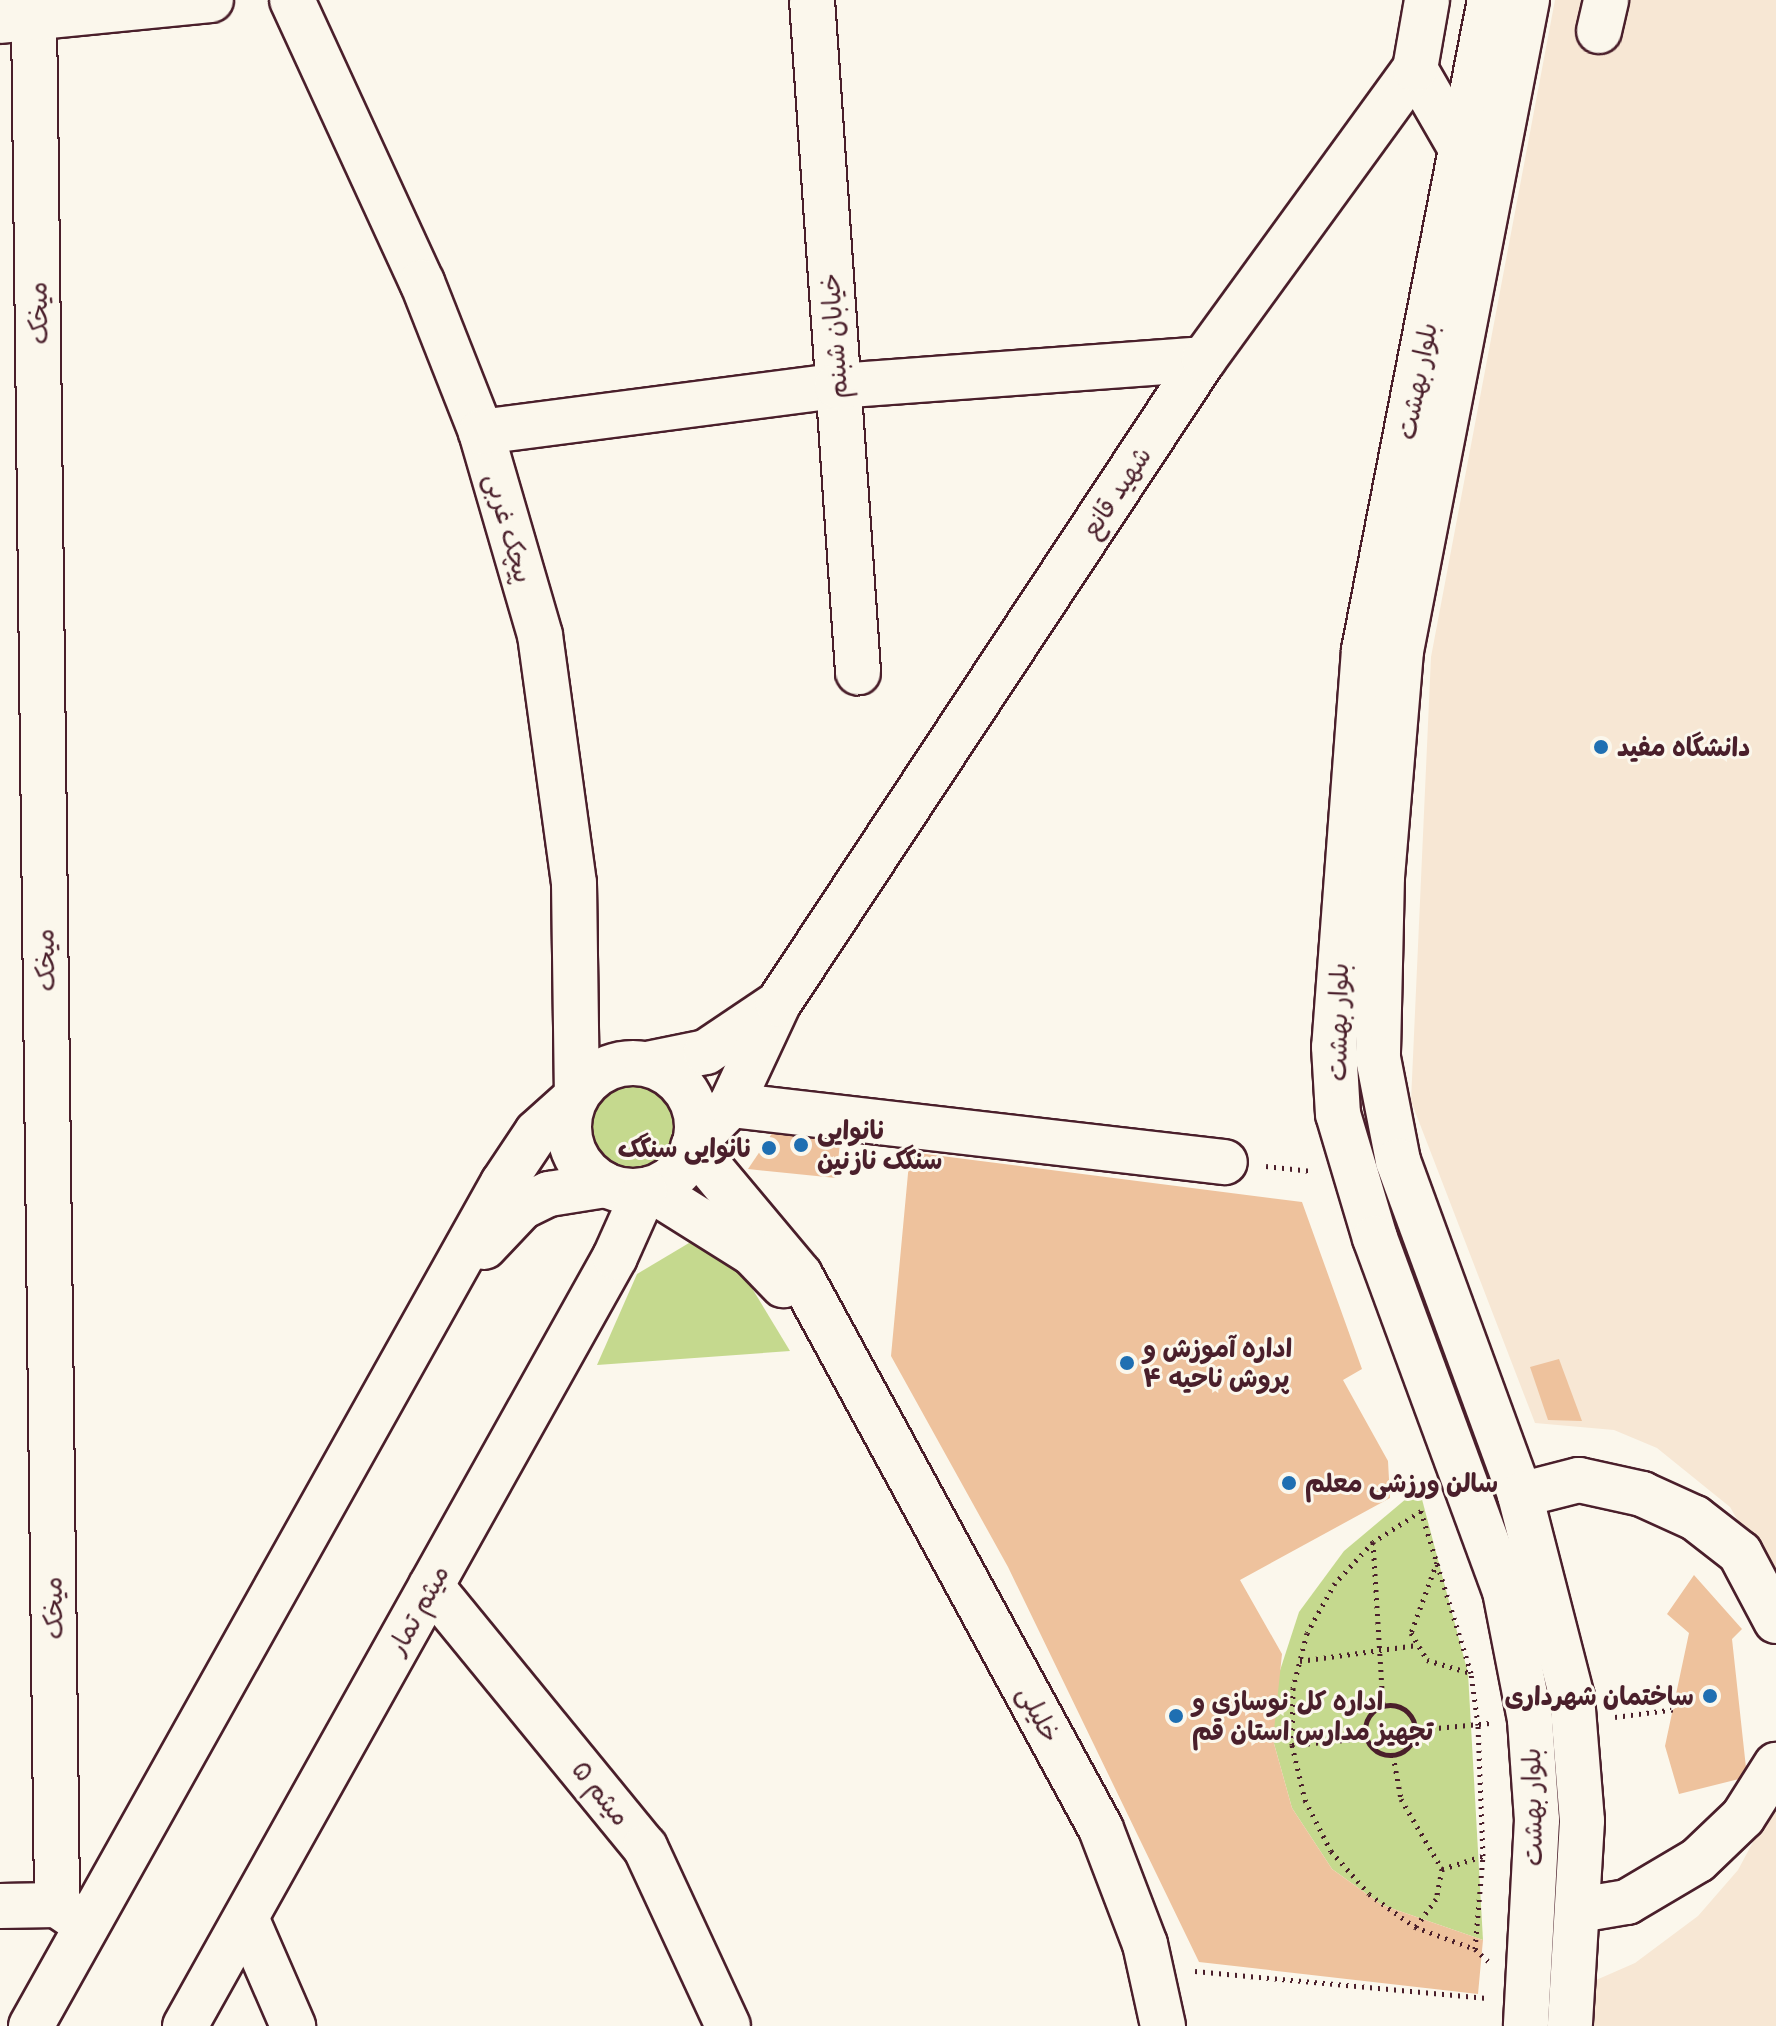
<!DOCTYPE html>
<html>
<head>
<meta charset="utf-8">
<style>
	body { margin:0 }
	#map { position:relative; width:1776px; height:2026px; overflow:hidden; background:#fbf7ec; font-family:Delius,"Playpen Sans Arabic",sans-serif }
	div>[style] { position:absolute }
	[style*='--x'] { left:calc(var(--x)*1px); top:calc(var(--y)*1px); width:calc(var(--w)*1px); rotate:calc(var(--a)*1deg) }
	.built>* { inset:0; background:#f7e7d4 }
	.green>* { inset:0; background:#c5d98e }
	.round { border-radius:50% }
	.building>* { inset:0; background:#eec29d }
	.path>* { height:5px; margin-top:-2.5px; transform-origin:0; background:repeating-linear-gradient(90deg,#4a1f2b 0 2px,transparent 0 8px) }
	.path>.ring { margin:-2.5px; padding:0; box-sizing:content-box; background:none; border:5px solid #4a1f2b; border-radius:50% }
	.roads { filter:drop-shadow(2px 0 #4a1f2b) drop-shadow(-2px 0 #4a1f2b) drop-shadow(0 2px #4a1f2b) drop-shadow(0 -2px #4a1f2b) }
	.minor>* { height:44px; margin:-22px; padding:0 22px; transform-origin:22px; border-radius:22px; background:#fbf7ec }
	.minor>.ring { margin:-22px; padding:0; box-sizing:content-box; background:none; border:44px solid #fbf7ec; border-radius:50% }
	.dots>* { width:22px; height:22px; translate:-50% -50%; box-sizing:border-box; border:4px solid #fbf7ec; border-radius:50% }
	span { translate:-50% -50%; white-space:nowrap; text-align:center; line-height:1.15; -webkit-text-stroke:6px #fbf7ec; paint-order:stroke }
	.street-label { font-size:26px; color:#4a1f2b }
	.poi-label { font-size:26px; color:#4a1f2b; font-weight:700 }
	.left { translate:0 -50%; text-align:left }
	.right { translate:-100% -50%; text-align:right }
</style>
</head>
<body>
<div id="map">
	<div class="built">
		<i style="clip-path:polygon(1555px 0,1776px 0,1776px 1587px,1730px 1507px,1657px 1448px,1614px 1430px,1535px 1423px,1411px 1101px,1431px 657px)"></i>
		<i style="clip-path:polygon(1776px 1799px,1776px 2026px,1584px 2026px,1587px 1984px,1635px 1963px,1698px 1916px,1738px 1870px)"></i>
	</div>
	<div class="green">
		<i class="round" style="left:587px;top:1081px;width:90px;height:90px"></i>
		<i style="clip-path:polygon(689px 1243px,707px 1245px,741px 1270px,790px 1351px,597px 1365px,637px 1274px)"></i>
		<i style="clip-path:polygon(1419px 1488px,1468px 1673px,1483px 1940px,1382px 1905px,1332px 1869px,1292px 1808px,1273px 1740px,1273px 1692px,1299px 1612px,1344px 1551px)"></i>
	</div>
	<div class="building">
		<i style="clip-path:polygon(775px 1129px,841px 1135px,836px 1178px,748px 1169px)"></i>
		<i style="clip-path:polygon(910px 1152px,1302px 1202px,1362px 1369px,1343px 1380px,1388px 1461px,1390px 1498px,1240px 1580px,1282px 1654px,1273px 1740px,1292px 1808px,1332px 1869px,1382px 1905px,1483px 1940px,1478px 1994px,1199px 1962px,1008px 1567px,891px 1356px)"></i>
		<i style="clip-path:polygon(1559px 1359px,1582px 1421px,1548px 1420px,1530px 1367px)"></i>
		<i style="clip-path:polygon(1694px 1575px,1742px 1629px,1732px 1639px,1747px 1777px,1679px 1794px,1665px 1746px,1689px 1633px,1667px 1614px)"></i>
	</div>
	<div class="path">
		<i style="--x:1266;--y:1166;--w:46;--a:6.2"></i>
		<i style="--x:1373;--y:1542;--w:164;--a:86.5"></i>
		<i style="--x:1437;--y:1562;--w:76;--a:110.1"></i>
		<i style="--x:1411;--y:1633;--w:31;--a:59"></i>
		<i style="--x:1427;--y:1660;--w:46;--a:16.5"></i>
		<i style="--x:1300;--y:1661;--w:118;--a:-7.8"></i>
		<i class="ring" style="left:1365px;top:1705px;width:45px;height:45px"></i>
		<i style="--x:1615;--y:1717;--w:62;--a:-7.5"></i>
		<i style="--x:1415;--y:1730;--w:75;--a:-5.3"></i>
		<i style="--x:1292;--y:1745;--w:74;--a:-5.4"></i>
		<i style="--x:1393;--y:1755;--w:45;--a:79.7"></i>
		<i style="--x:1401;--y:1799;--w:81;--a:59.6"></i>
		<i style="--x:1442;--y:1869;--w:31;--a:101"></i>
		<i style="--x:1436;--y:1899;--w:34;--a:126"></i>
		<i style="--x:1442;--y:1869;--w:43;--a:-17.6"></i>
		<i style="--x:1475;--y:1949;--w:93;--a:-85.1"></i>
		<i style="--x:1483;--y:1856;--w:131;--a:-92.2"></i>
		<i style="--x:1478;--y:1725;--w:52;--a:-97.7"></i>
		<i style="--x:1471;--y:1673;--w:170;--a:-107.2"></i>
		<i style="--x:1421;--y:1511;--w:57;--a:147.1"></i>
		<i style="--x:1373;--y:1542;--w:56;--a:132.8"></i>
		<i style="--x:1335;--y:1583;--w:57;--a:119.2"></i>
		<i style="--x:1307;--y:1633;--w:57;--a:104.3"></i>
		<i style="--x:1293;--y:1688;--w:57;--a:91"></i>
		<i style="--x:1292;--y:1745;--w:57;--a:76.7"></i>
		<i style="--x:1305;--y:1800;--w:57;--a:63"></i>
		<i style="--x:1331;--y:1851;--w:57;--a:48.5"></i>
		<i style="--x:1369;--y:1894;--w:57;--a:35.7"></i>
		<i style="--x:1415;--y:1927;--w:64;--a:20.1"></i>
		<i style="--x:1475;--y:1949;--w:18;--a:43"></i>
		<i style="--x:1195;--y:1971;--w:293;--a:5.3"></i>
	</div>
	<div class="roads">
		<div class="minor">
			<i style="--x:292;--y:0;--w:311;--a:65.3"></i>
			<i style="--x:422;--y:282;--w:161;--a:68.5"></i>
			<i style="--x:481;--y:432;--w:211;--a:73.8"></i>
			<i style="--x:540;--y:635;--w:250;--a:82.2"></i>
			<i style="--x:574;--y:883;--w:210;--a:89.2"></i>
			<i style="--x:812;--y:0;--w:674;--a:86.08"></i>
			<i style="--x:1490;--y:0;--w:662;--a:100.97"></i>
			<i style="--x:1364;--y:650;--w:398;--a:94.3"></i>
			<i style="--x:1334;--y:1047;--w:67;--a:86.6"></i>
			<i style="--x:1338;--y:1114;--w:129;--a:73.4"></i>
			<i style="--x:1375;--y:1238;--w:376;--a:69.8"></i>
			<i style="--x:1505;--y:1591;--w:131;--a:79"></i>
			<i style="--x:1530;--y:1720;--w:100;--a:86"></i>
			<i style="--x:1537;--y:1820;--w:206;--a:93.1"></i>
			<i style="--x:1527;--y:0;--w:663;--a:100.95"></i>
			<i style="--x:1401;--y:651;--w:226;--a:94.8"></i>
			<i style="--x:1382;--y:876;--w:182;--a:91.3"></i>
			<i style="--x:1378;--y:1058;--w:105;--a:79"></i>
			<i style="--x:1398;--y:1161;--w:356;--a:69.9"></i>
			<i style="--x:1520;--y:1495;--w:209;--a:75.6"></i>
			<i style="--x:1572;--y:1697;--w:124;--a:85.4"></i>
			<i style="--x:1582;--y:1821;--w:205;--a:93.4"></i>
			<i style="--x:34;--y:16;--w:1889;--a:89.3"></i>
			<i style="--x:0;--y:21;--w:212;--a:-5.7"></i>
			<i style="--x:1599;--y:31;--w:32;--a:-77"></i>
			<i style="--x:1415;--y:69;--w:96;--a:60"></i>
			<i style="--x:481;--y:432;--w:359;--a:-7.4"></i>
			<i style="--x:837;--y:386;--w:368;--a:-4.2"></i>
			<i class="ring" style="left:569px;top:1063px;width:84px;height:84px"></i>
			<i style="--x:647;--y:1064;--w:60;--a:-11.5"></i>
			<i style="--x:706;--y:1052;--w:84;--a:-33.9"></i>
			<i style="--x:731;--y:1105;--w:497;--a:6.6"></i>
			<i style="--x:695;--y:1142;--w:52;--a:-45.8"></i>
			<i style="--x:731;--y:1105;--w:111;--a:-65"></i>
			<i style="--x:778;--y:1004;--w:773;--a:-56.56"></i>
			<i style="--x:1204;--y:359;--w:359;--a:-54"></i>
			<i style="--x:1415;--y:69;--w:70;--a:-80.1"></i>
			<i style="--x:693;--y:1147;--w:167;--a:50.1"></i>
			<i style="--x:800;--y:1275;--w:630;--a:61.48"></i>
			<i style="--x:1101;--y:1829;--w:123;--a:69.1"></i>
			<i style="--x:1145;--y:1944;--w:84;--a:77.6"></i>
			<i style="--x:650;--y:1189;--w:120;--a:32.1"></i>
			<i style="--x:752;--y:1253;--w:45;--a:45.9"></i>
			<i style="--x:484;--y:1247;--w:55;--a:-46.5"></i>
			<i style="--x:522;--y:1207;--w:30;--a:-26"></i>
			<i style="--x:549;--y:1194;--w:57;--a:-9.1"></i>
			<i style="--x:1520;--y:1495;--w:61;--a:-14.3"></i>
			<i style="--x:1579;--y:1480;--w:65;--a:12.5"></i>
			<i style="--x:1642;--y:1494;--w:58;--a:24.4"></i>
			<i style="--x:1695;--y:1518;--w:57;--a:37.9"></i>
			<i style="--x:1740;--y:1553;--w:77;--a:62.1"></i>
			<i style="--x:431;--y:1586;--w:338;--a:50.7"></i>
			<i style="--x:645;--y:1847;--w:197;--a:65.1"></i>
			<i style="--x:0;--y:1906;--w:57;--a:-1"></i>
			<i style="--x:57;--y:1905;--w:29;--a:34"></i>
			<i style="--x:1579;--y:1910;--w:49;--a:-9.5"></i>
			<i style="--x:1627;--y:1902;--w:82;--a:-30.6"></i>
			<i style="--x:1698;--y:1860;--w:62;--a:-43.7"></i>
			<i style="--x:1743;--y:1817;--w:62;--a:-57.6"></i>
			<i style="--x:247;--y:1920;--w:116;--a:66.5"></i>
			<i style="--x:31;--y:2026;--w:966;--a:-60.76"></i>
			<i style="--x:503;--y:1183;--w:61;--a:-56.3"></i>
			<i style="--x:537;--y:1132;--w:52;--a:-41.9"></i>
			<i style="--x:185;--y:2026;--w:881;--a:-60.79"></i>
			<i style="--x:615;--y:1257;--w:73;--a:-65.9"></i>
		</div>
	</div>
	<div class="dots">
		<i style="left:1601px;top:747px;background:#1f6fb2"></i>
		<i style="left:801px;top:1145px;background:#1f6fb2"></i>
		<i style="left:769px;top:1148px;background:#1f6fb2"></i>
		<i style="left:1127px;top:1363px;background:#1f6fb2"></i>
		<i style="left:1289px;top:1483px;background:#1f6fb2"></i>
		<i style="left:1710px;top:1696px;background:#1f6fb2"></i>
		<i style="left:1176px;top:1716px;background:#1f6fb2"></i>
	</div>
	<div class="street-label">
		<span style="left:38px;top:313px;rotate:-91deg">میخک</span>
		<span style="left:834px;top:336px;rotate:-94deg">خیابان شبنم</span>
		<span style="left:1417px;top:381px;rotate:-79deg">بلوار بهشت</span>
		<span style="left:1116px;top:492px;rotate:-56deg">شهید قانع</span>
		<span style="left:509px;top:528px;rotate:74deg">پیچک غربی</span>
		<span style="left:45px;top:960px;rotate:-91deg">میخک</span>
		<span style="left:1338px;top:1022px;rotate:-89deg">بلوار بهشت</span>
		<span style="left:53px;top:1608px;rotate:-91deg">میخک</span>
		<span style="left:418px;top:1610px;rotate:-61deg">میثم تمار</span>
		<span style="left:1039px;top:1714px;rotate:62deg">خلیلی</span>
		<span style="left:601px;top:1793px;rotate:51deg">میثم ۵</span>
		<span style="left:1532px;top:1807px;rotate:-91deg">بلوار بهشت</span>
	</div>
	<div class="poi-label">
		<span class="left" style="left:1617px;top:747px">دانشگاه مفید</span>
		<span class="left" style="left:817px;top:1145px">نانوایی<br>سنگک نازنین</span>
		<span class="right" style="left:753px;top:1148px">نانوایی سنگک</span>
		<span class="left" style="left:1143px;top:1363px">اداره آموزش و<br>پروش ناحیه ۴</span>
		<span class="left" style="left:1305px;top:1483px">سالن ورزشی معلم</span>
		<span class="right" style="left:1694px;top:1696px">ساختمان شهرداری</span>
		<span class="left" style="left:1192px;top:1716px">اداره کل نوسازی و<br>تجهیز مدارس استان قم</span>
	</div>
</div>
</body>
</html>
